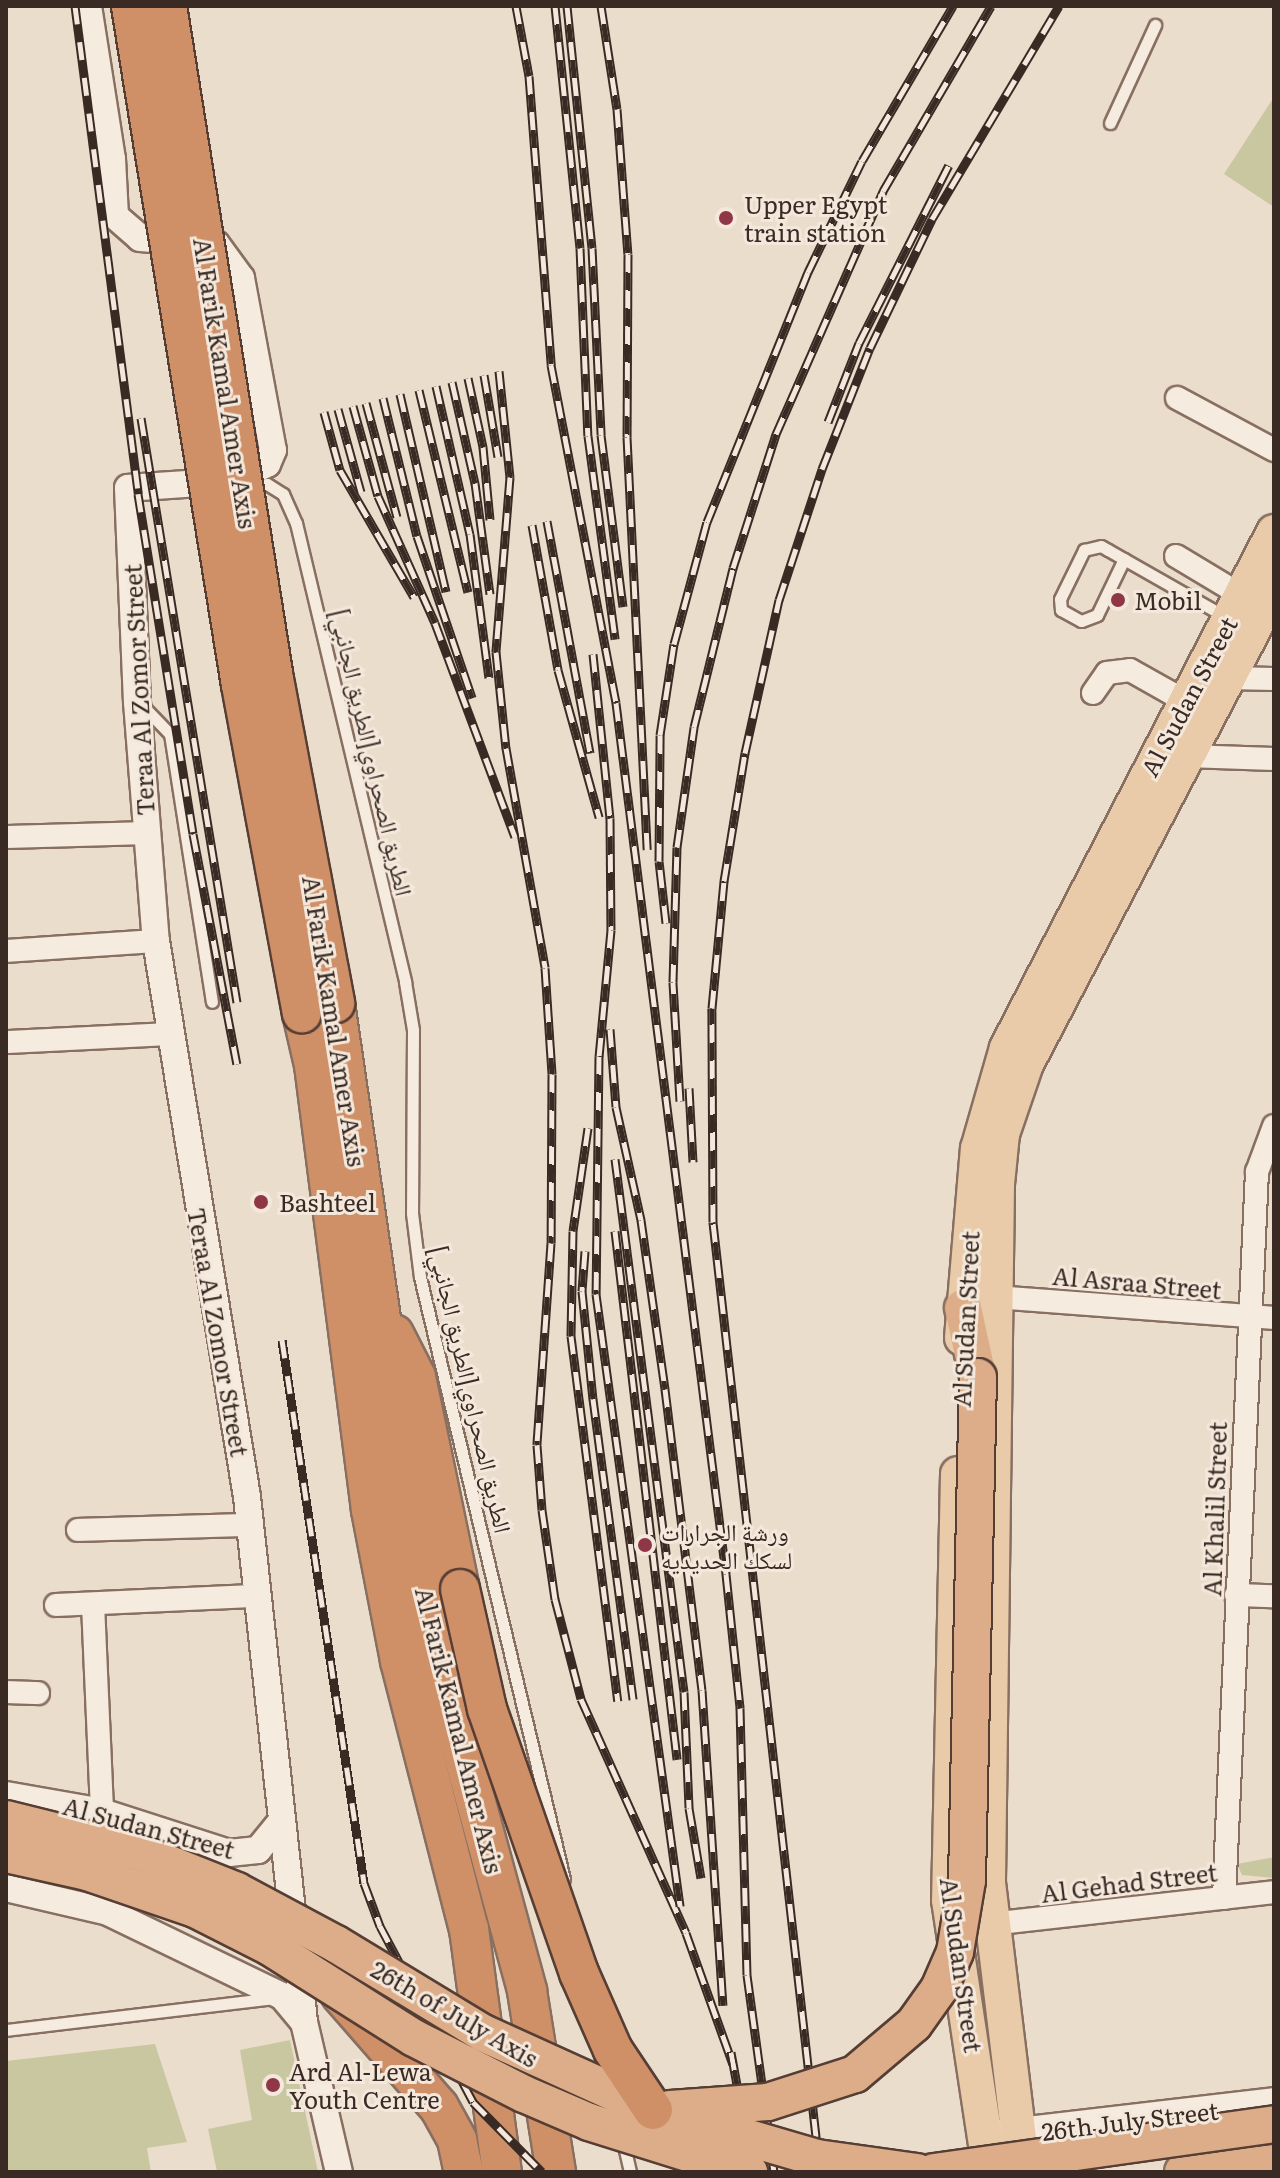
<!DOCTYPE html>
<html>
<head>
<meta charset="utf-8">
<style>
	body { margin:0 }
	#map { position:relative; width:1280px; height:2178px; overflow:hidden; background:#ebddcc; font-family:Literata,"Noto Naskh Arabic",serif }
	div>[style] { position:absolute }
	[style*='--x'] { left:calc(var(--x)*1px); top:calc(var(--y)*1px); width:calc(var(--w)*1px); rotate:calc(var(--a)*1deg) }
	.green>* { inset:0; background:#c9c7a0 }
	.roads { filter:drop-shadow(2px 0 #876f61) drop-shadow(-2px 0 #876f61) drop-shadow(0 2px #876f61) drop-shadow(0 -2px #876f61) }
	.service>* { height:11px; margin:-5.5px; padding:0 5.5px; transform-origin:5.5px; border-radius:5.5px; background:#f6ebdf }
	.minor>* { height:22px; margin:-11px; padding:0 11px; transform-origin:11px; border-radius:11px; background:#f6ebdf }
	.tertiary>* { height:26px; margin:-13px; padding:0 13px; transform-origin:13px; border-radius:13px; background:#f6ebdf }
	.secondary>* { height:30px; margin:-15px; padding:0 15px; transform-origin:15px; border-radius:15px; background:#f6ebdf }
	.primary>* { height:34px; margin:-17px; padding:0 17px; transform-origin:17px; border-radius:17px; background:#e9caa9 }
	.trunk>* { height:36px; margin:-18px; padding:0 18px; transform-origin:18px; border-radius:18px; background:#dcad88 }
	.motorway>* { height:38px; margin:-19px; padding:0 19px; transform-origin:19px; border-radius:19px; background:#d09067 }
	.rail>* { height:9px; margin-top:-4.5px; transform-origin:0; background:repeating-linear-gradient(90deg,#f3e8db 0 18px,#392a23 0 36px); box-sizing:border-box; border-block:2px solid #392a23 }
	.bridges { filter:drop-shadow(2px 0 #563e35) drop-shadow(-2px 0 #563e35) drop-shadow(0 2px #563e35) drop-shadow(0 -2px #563e35) }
	.trunk-bridge>* { height:36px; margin:-18px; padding:0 18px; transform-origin:18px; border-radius:18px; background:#dcad88 }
	.motorway-bridge>* { height:38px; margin:-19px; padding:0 19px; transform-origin:19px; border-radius:19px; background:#d09067 }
	.dots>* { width:22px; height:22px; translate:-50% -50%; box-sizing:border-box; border:4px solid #f3e8db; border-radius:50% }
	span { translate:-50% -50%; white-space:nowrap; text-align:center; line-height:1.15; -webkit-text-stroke:6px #f3e8db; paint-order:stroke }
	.poi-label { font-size:24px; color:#392a23 }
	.left { translate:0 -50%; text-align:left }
	.street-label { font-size:24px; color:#392a23 }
	.frame { position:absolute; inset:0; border:8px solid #392a23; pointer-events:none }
</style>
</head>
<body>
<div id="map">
	<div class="green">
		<i style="clip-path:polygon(1274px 97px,1274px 207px,1224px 174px)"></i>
		<i style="clip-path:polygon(1274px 1857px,1274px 1878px,1242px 1875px,1237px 1864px)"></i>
		<i style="clip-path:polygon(290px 2040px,318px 2172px,217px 2172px,208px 2129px,252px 2120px,240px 2050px)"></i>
		<i style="clip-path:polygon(155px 2044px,187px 2142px,147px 2148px,151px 2172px,6px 2172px,6px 2061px)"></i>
	</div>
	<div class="roads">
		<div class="service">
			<i style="--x:1110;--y:123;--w:108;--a:-65.3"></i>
			<i style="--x:249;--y:486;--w:18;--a:-6"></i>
			<i style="--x:267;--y:484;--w:19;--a:32"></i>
			<i style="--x:283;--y:494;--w:32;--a:66"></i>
			<i style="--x:296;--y:523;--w:472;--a:76.6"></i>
			<i style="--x:405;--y:982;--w:49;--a:80.5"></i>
			<i style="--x:413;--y:1030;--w:183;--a:90.3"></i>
			<i style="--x:412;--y:1213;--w:64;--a:82.9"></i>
			<i style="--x:420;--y:1277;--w:619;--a:76.55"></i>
			<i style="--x:1124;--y:559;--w:62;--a:115.7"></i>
			<i style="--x:1097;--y:615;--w:17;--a:159"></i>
			<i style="--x:1081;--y:621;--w:23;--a:-151"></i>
			<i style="--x:1061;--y:610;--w:11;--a:-95"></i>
			<i style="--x:1060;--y:599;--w:55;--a:-63.9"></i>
			<i style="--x:1084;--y:550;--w:17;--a:-13"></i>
			<i style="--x:1101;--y:546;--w:8;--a:30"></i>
			<i style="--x:1108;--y:550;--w:133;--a:29.6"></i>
			<i style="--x:141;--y:704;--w:42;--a:46"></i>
			<i style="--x:170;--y:734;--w:271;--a:81.1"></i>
			<i style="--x:6;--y:2030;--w:269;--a:-6.8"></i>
			<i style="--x:622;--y:2137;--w:36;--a:77"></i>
		</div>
		<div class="minor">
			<i style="--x:1177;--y:398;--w:110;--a:28.2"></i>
			<i style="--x:1176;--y:556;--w:76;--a:31"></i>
			<i style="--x:1227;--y:678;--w:47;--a:1.2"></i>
			<i style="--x:1093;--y:693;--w:24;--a:-55"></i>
			<i style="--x:1107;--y:673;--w:23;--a:-7"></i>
			<i style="--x:1130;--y:670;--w:63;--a:29.4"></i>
			<i style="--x:1186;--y:756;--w:88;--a:2"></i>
			<i style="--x:6;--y:837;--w:140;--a:-1.6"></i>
			<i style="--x:6;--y:951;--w:150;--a:-3.8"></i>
			<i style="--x:6;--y:1042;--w:163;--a:-2.8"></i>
			<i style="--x:996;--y:1297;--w:279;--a:4.3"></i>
			<i style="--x:78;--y:1530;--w:172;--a:-1.7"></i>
			<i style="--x:1236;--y:1595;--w:38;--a:2"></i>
			<i style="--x:93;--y:1604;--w:208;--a:87.5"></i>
			<i style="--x:56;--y:1605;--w:202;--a:-2.6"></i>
			<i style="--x:6;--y:1692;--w:32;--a:2"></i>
			<i style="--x:1224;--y:1898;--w:727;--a:-87.4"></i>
			<i style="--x:1257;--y:1172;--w:49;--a:-69.7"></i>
			<i style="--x:990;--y:1924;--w:286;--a:-6.4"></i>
		</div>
		<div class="tertiary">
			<i style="--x:88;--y:6;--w:155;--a:81.1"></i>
			<i style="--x:112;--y:159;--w:57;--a:87"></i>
			<i style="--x:115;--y:216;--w:33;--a:41"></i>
			<i style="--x:140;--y:238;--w:76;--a:4.5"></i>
			<i style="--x:216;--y:244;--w:42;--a:53.7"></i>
			<i style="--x:241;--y:278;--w:175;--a:79.5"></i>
			<i style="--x:273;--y:450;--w:15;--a:113"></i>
			<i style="--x:267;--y:464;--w:41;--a:155.3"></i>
			<i style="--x:230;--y:481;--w:102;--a:176.1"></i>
			<i style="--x:128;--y:488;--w:214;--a:87.6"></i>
			<i style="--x:137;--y:702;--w:240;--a:85.5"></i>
			<i style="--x:156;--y:941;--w:563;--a:80.7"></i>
			<i style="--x:247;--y:1497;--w:528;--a:83.8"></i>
			<i style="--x:304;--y:2022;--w:154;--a:76.9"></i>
			<i style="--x:6;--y:1795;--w:97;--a:10"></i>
			<i style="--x:102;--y:1812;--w:133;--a:17.9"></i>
			<i style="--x:229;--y:1853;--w:29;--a:-6"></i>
			<i style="--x:258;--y:1850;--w:33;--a:-51"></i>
			<i style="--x:6;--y:1888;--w:105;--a:13.2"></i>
			<i style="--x:108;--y:1912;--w:193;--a:25.8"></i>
			<i style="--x:282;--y:1996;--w:34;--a:50"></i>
		</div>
		<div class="secondary">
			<i style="--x:994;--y:2136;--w:282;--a:-6.7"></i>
		</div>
		<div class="primary">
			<i style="--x:962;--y:1338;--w:190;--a:-85.2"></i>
			<i style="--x:978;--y:1149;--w:105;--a:-74"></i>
			<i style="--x:1007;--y:1048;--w:581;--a:-62.64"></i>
			<i style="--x:958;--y:1474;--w:426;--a:91.2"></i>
			<i style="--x:949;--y:1900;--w:275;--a:81.4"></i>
			<i style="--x:1023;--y:2172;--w:293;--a:-96.9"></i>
			<i style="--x:988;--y:1881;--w:697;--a:-89.26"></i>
			<i style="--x:997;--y:1184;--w:50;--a:-84.3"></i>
			<i style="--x:1002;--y:1134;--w:74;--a:-71.1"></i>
			<i style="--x:1026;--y:1064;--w:535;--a:-62.38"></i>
		</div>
		<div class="trunk">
			<i style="--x:963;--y:1308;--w:71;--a:77.7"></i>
			<i style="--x:1183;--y:2172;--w:91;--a:-5.6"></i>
		</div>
		<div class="motorway">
			<i style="--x:335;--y:1003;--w:506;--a:81.71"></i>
			<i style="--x:408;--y:1504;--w:154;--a:79.5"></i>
			<i style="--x:436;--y:1655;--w:348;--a:74.8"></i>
			<i style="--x:527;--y:1991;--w:183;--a:80.9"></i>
			<i style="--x:302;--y:1013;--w:53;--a:77"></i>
			<i style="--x:314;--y:1065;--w:449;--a:82.7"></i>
			<i style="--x:371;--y:1510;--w:154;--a:79.1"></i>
			<i style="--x:400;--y:1661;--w:277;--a:75.6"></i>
			<i style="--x:469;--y:1929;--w:245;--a:82.3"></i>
			<i style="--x:394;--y:1334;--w:48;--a:62.9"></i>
			<i style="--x:416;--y:1377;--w:217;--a:78.3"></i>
			<i style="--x:340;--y:1994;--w:150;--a:48.8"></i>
			<i style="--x:439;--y:2107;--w:38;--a:61"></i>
			<i style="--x:457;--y:2140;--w:33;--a:78"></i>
		</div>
	</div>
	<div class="rail">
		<i style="--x:75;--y:6;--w:492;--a:82.6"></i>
		<i style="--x:138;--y:494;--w:344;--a:80.8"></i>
		<i style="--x:193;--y:834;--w:234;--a:79.2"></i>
		<i style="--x:516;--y:6;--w:71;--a:79.5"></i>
		<i style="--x:529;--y:76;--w:290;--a:85.6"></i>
		<i style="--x:551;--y:365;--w:344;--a:79.1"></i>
		<i style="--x:616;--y:703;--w:878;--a:82.8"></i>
		<i style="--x:726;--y:1574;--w:135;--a:84"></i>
		<i style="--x:740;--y:1708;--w:267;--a:88.5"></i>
		<i style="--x:747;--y:1975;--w:199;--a:82.2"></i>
		<i style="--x:555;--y:6;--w:243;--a:84.1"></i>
		<i style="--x:580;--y:248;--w:188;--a:87.6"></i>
		<i style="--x:588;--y:436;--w:205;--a:82.4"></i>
		<i style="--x:567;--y:6;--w:243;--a:84.1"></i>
		<i style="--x:592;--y:248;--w:187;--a:87.2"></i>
		<i style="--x:601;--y:435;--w:173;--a:82.7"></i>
		<i style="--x:601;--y:6;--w:104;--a:81.2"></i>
		<i style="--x:617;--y:109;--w:145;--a:85.7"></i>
		<i style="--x:628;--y:254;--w:183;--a:90.3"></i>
		<i style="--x:627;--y:437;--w:413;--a:87.2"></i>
		<i style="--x:499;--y:371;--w:107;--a:84.1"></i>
		<i style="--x:510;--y:477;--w:176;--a:94.6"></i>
		<i style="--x:496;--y:652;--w:97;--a:84.1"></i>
		<i style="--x:506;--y:748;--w:223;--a:79.9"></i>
		<i style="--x:545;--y:968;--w:106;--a:86.2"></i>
		<i style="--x:552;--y:1074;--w:169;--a:90.3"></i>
		<i style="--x:551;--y:1243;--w:202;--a:94"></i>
		<i style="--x:537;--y:1445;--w:65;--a:85.6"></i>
		<i style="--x:542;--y:1510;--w:90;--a:81.7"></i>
		<i style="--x:555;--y:1599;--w:103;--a:75.4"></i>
		<i style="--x:581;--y:1699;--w:256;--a:65.8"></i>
		<i style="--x:686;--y:1933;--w:139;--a:70.3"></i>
		<i style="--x:484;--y:375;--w:83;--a:80.3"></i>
		<i style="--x:468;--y:378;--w:71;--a:77.7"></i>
		<i style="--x:483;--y:447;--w:73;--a:84.5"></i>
		<i style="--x:452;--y:382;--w:104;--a:77.2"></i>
		<i style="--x:475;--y:483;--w:112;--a:82.3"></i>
		<i style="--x:436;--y:386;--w:152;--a:77.1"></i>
		<i style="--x:470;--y:534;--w:145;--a:82.5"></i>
		<i style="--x:419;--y:390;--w:208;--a:76.4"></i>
		<i style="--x:400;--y:394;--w:203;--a:76.9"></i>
		<i style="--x:383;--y:398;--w:142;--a:76.2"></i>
		<i style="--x:417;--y:536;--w:171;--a:71.2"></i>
		<i style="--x:366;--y:403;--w:118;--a:74.8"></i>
		<i style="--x:353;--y:406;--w:93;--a:74.5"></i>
		<i style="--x:378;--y:496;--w:139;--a:65.8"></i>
		<i style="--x:435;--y:623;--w:228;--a:69.5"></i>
		<i style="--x:338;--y:409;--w:86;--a:74.5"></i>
		<i style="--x:324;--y:412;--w:60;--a:74.6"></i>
		<i style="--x:340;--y:470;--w:147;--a:59.8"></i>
		<i style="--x:141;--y:418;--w:592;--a:80.67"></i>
		<i style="--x:828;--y:422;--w:85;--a:-68.6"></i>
		<i style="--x:859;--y:343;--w:199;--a:-63.2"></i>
		<i style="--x:547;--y:521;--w:236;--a:79.5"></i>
		<i style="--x:532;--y:525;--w:147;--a:79.8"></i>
		<i style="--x:558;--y:670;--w:153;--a:74.4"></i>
		<i style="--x:593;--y:654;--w:165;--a:84.1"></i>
		<i style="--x:610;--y:818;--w:112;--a:89.5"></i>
		<i style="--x:611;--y:930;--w:127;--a:95.4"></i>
		<i style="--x:599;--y:1056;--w:238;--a:90.7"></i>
		<i style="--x:596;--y:1294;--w:618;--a:82.18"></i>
		<i style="--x:666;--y:923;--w:62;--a:-96.4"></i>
		<i style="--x:659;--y:861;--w:126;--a:-89.5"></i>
		<i style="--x:660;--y:735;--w:92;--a:-81.3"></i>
		<i style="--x:674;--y:644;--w:126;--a:-74.9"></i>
		<i style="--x:707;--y:522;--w:270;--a:-68"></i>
		<i style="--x:808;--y:272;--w:123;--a:-64.1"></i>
		<i style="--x:862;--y:161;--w:180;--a:-59.6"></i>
		<i style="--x:610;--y:1029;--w:78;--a:85.6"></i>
		<i style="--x:616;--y:1107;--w:116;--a:77.5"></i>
		<i style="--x:641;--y:1220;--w:171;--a:81.9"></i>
		<i style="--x:665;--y:1389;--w:303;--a:83"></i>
		<i style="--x:702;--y:1690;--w:316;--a:86.2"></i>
		<i style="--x:689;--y:1088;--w:74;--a:86.9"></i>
		<i style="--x:680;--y:1101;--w:119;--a:-93.4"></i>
		<i style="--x:673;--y:982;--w:135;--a:-88.3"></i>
		<i style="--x:677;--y:847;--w:121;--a:-81.9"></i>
		<i style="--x:694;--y:727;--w:164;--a:-76.2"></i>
		<i style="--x:733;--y:568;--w:141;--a:-72.2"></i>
		<i style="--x:776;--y:434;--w:266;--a:-66.2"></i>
		<i style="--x:883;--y:191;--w:214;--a:-59.7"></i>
		<i style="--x:588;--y:1128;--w:104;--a:98.3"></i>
		<i style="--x:573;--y:1231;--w:105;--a:91.1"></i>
		<i style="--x:571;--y:1336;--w:368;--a:82.7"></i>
		<i style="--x:615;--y:1159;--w:537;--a:82.62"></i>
		<i style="--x:684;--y:1692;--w:116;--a:87.5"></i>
		<i style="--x:689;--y:1808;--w:71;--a:80.3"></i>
		<i style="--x:615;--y:1231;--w:532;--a:83.3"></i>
		<i style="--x:585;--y:1251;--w:40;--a:94.3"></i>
		<i style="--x:582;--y:1291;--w:109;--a:84.2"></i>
		<i style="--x:593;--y:1399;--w:303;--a:82.4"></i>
		<i style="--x:282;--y:1340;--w:549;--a:81.41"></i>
		<i style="--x:364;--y:1883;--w:46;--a:69.6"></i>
		<i style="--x:380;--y:1926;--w:199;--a:62.1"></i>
		<i style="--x:473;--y:2102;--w:98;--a:45.4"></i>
		<i style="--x:731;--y:2052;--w:122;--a:79.6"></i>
		<i style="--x:820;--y:2172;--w:956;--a:-96.43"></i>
		<i style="--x:713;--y:1222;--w:214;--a:-90.3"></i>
		<i style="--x:712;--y:1008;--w:128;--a:-84.6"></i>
		<i style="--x:724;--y:881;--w:130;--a:-80.7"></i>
		<i style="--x:745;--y:753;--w:157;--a:-77.5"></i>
		<i style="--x:779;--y:600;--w:138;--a:-71.8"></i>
		<i style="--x:822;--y:469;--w:130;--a:-68.4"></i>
		<i style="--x:870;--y:348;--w:143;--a:-64.3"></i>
		<i style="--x:932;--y:219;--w:248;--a:-59.2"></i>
	</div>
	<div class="bridges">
		<div class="trunk-bridge">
			<i style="--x:6;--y:1819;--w:137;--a:13.9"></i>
			<i style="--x:139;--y:1852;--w:105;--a:21.7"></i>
			<i style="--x:237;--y:1891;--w:112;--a:28.2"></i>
			<i style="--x:336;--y:1944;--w:172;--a:31.2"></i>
			<i style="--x:483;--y:2033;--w:187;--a:24.4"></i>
			<i style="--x:653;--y:2110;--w:171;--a:16.3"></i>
			<i style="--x:817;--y:2158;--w:101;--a:8"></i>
			<i style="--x:6;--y:1854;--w:83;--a:12.5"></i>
			<i style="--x:87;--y:1872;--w:114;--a:18.9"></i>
			<i style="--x:195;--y:1909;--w:84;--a:26.9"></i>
			<i style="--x:270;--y:1947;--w:170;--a:32.3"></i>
			<i style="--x:414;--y:2038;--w:123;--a:27"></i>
			<i style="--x:524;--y:2094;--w:71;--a:23.3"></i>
			<i style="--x:589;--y:2122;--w:168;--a:17.4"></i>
			<i style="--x:670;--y:2109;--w:98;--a:-4.1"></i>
			<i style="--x:768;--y:2102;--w:91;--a:-17.8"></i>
			<i style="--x:855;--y:2074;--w:77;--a:-40.3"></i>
			<i style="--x:914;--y:2024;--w:43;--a:-54.5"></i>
			<i style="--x:939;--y:1989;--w:40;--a:-66.6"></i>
			<i style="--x:955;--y:1952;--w:73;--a:-80.5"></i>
			<i style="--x:967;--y:1880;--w:503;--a:-88.75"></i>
			<i style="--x:934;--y:2172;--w:343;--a:-8"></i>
		</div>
		<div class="motorway-bridge">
			<i style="--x:131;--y:6;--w:688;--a:80.8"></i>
			<i style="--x:241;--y:685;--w:334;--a:79.5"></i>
			<i style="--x:167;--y:6;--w:681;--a:80.97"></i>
			<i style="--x:274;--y:679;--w:330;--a:79.3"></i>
			<i style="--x:460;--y:1589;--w:123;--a:77.3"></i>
			<i style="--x:487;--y:1709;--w:280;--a:70.8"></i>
			<i style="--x:579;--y:1973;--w:84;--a:66.2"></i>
			<i style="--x:613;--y:2050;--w:72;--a:56.3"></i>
		</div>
	</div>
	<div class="dots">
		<i style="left:726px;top:218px;background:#903747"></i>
		<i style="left:1118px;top:600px;background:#903747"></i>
		<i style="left:261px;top:1202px;background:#903747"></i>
		<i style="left:645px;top:1545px;background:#903747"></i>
		<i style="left:273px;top:2085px;background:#903747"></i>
	</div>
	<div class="poi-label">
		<span class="left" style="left:744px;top:218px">Upper Egypt<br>train station</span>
		<span class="left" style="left:1134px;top:600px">Mobil</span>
		<span class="left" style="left:279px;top:1202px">Bashteel</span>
		<span class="left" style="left:661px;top:1545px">ورشة الجرارات<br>لسكك الحديديه</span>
		<span class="left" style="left:289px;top:2085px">Ard Al-Lewa<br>Youth Centre</span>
	</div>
	<div class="street-label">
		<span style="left:226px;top:383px;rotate:81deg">Al Farik Kamal Amer Axis</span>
		<span style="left:138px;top:690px;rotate:-93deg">Teraa Al Zomor Street</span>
		<span style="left:1188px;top:696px;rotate:-62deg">Al Sudan Street</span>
		<span style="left:373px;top:752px;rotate:77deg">الطريق الصحراوي[الطريق الجانبي]</span>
		<span style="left:335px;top:1021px;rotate:81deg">Al Farik Kamal Amer Axis</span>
		<span style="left:1137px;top:1282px;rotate:5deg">Al Asraa Street</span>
		<span style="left:965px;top:1319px;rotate:-87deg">Al Sudan Street</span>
		<span style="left:219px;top:1332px;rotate:80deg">Teraa Al Zomor Street</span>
		<span style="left:472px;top:1389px;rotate:77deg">الطريق الصحراوي[الطريق الجانبي]</span>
		<span style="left:1214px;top:1509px;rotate:-88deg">Al Khalil Street</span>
		<span style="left:460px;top:1730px;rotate:76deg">Al Farik Kamal Amer Axis</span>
		<span style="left:149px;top:1827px;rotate:15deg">Al Sudan Street</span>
		<span style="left:1129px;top:1882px;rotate:-7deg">Al Gehad Street</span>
		<span style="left:962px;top:1965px;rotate:82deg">Al Sudan Street</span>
		<span style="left:455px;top:2013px;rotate:30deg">26th of July Axis</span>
		<span style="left:1130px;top:2120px;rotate:-7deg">26th July Street</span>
	</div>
	<div class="frame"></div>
</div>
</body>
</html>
